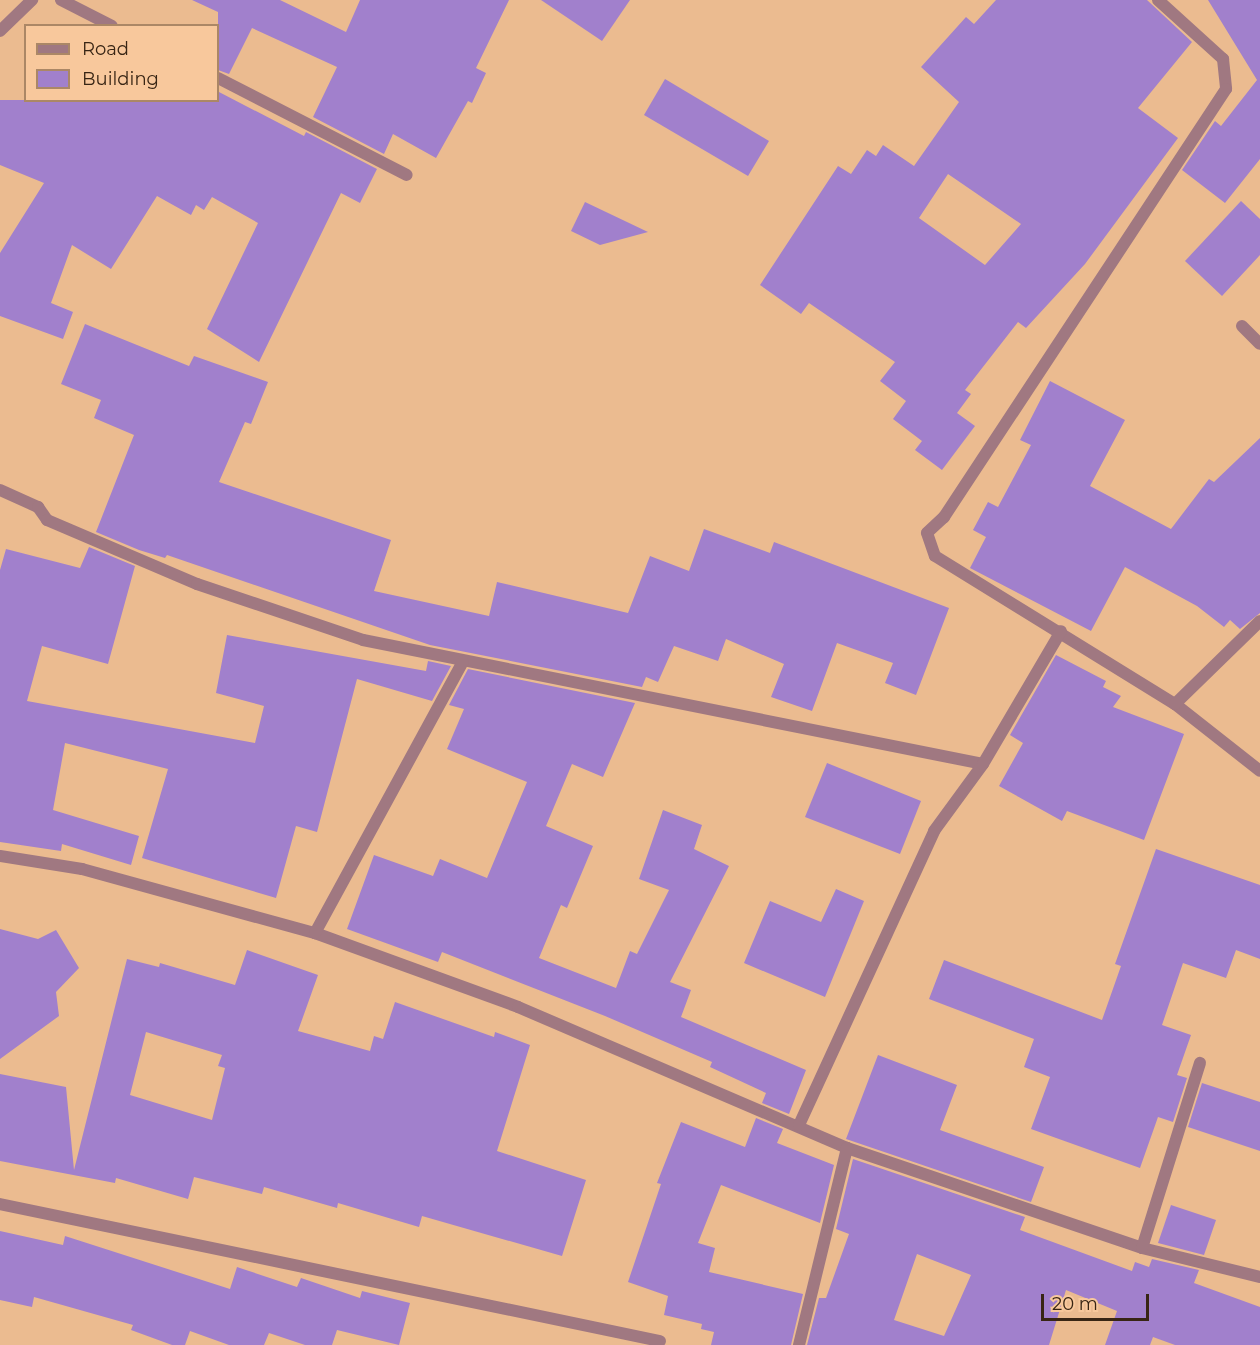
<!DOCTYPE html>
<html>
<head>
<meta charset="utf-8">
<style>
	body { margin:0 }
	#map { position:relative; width:1260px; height:1345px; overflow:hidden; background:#ebbb90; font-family:Montserrat,sans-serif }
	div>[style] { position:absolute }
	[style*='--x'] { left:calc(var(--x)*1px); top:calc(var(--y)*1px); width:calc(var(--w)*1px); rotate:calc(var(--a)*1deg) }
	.building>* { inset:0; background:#a180cc }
	.street>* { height:12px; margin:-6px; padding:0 6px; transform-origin:6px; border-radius:6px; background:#a07881 }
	span { translate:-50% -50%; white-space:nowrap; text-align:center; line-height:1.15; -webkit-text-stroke:6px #f8c89c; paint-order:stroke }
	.legend { position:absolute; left:24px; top:24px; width:195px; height:78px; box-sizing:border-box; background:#f8c89c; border:2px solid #ab8766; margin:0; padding:8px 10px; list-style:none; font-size:18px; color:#382514 }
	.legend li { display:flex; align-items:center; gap:12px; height:30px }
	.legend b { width:30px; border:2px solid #ab8766 }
	.scale { position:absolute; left:1041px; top:1294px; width:108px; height:27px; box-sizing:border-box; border:3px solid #382514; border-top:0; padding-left:8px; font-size:18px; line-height:21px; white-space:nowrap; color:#382514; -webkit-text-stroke:4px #f8c89c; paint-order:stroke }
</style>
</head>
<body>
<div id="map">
	<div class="building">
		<i style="clip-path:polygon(192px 0,280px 0,346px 32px,360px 0,509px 0,476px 68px,486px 73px,472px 103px,468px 101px,436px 158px,393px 134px,384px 154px,313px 117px,337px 67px,252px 28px,229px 74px,218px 70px,218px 12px)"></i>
		<i style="clip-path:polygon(541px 0,630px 0,602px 41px)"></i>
		<i style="clip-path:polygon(evenodd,996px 0,1147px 0,1192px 42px,1138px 108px,1178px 138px,1085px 264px,1026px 328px,1018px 322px,965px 390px,971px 394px,957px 413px,975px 426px,942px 470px,915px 450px,922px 441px,893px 419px,906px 401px,880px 381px,895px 362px,809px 303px,801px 314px,760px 285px,838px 166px,851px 174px,867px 150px,876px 156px,883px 145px,914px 166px,959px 102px,921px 67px,966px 17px,974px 24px,996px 0,948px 174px,1021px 224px,985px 265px,919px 218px,948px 174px)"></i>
		<i style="clip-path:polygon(1208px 0,1260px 0,1260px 159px,1225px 203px,1182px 170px,1215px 121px,1221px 126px,1257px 80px)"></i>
		<i style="clip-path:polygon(665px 79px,769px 141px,748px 176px,644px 115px)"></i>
		<i style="clip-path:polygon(218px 87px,219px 92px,304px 136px,306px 132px,377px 169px,360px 203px,341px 193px,259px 362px,207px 329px,258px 223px,212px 197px,204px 210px,196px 205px,191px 215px,157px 196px,111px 269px,72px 245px,51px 303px,73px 312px,63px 339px,0 316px,0 253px,44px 183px,0 165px,0 100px,218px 100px)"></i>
		<i style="clip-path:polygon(1241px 201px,1260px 219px,1260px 255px,1222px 296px,1185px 261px)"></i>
		<i style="clip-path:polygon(585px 202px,648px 232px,600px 245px,571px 231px)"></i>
		<i style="clip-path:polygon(85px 324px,189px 366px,194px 356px,268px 382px,251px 424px,245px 422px,219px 482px,391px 540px,374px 591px,489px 616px,497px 582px,628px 613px,650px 556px,689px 571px,704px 529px,770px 553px,774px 542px,949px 608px,916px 695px,885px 683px,893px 663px,837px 643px,812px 711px,771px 697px,784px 664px,726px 639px,718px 661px,674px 646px,658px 682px,646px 677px,642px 687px,430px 645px,167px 555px,165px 558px,139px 550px,96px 532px,134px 435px,94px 418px,101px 400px,61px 384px)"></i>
		<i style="clip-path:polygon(1050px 381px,1125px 420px,1090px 486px,1171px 529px,1209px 479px,1214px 482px,1260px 438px,1260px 613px,1240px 629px,1230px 620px,1224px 627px,1197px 606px,1125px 567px,1091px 631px,970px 568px,986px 537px,973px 530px,988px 502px,998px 507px,1031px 445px,1020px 440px)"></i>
		<i style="clip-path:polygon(89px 547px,135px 566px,108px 664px,42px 646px,27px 701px,255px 743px,264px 706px,216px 693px,227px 635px,426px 671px,428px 661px,451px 666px,432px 701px,357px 679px,317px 832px,296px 826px,276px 898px,142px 858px,168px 769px,65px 743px,53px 810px,139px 836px,131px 865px,62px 844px,61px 851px,0 842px,0 570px,6px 549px,80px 568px)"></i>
		<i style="clip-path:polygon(1056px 655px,1106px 681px,1103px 687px,1121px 696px,1113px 707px,1184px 734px,1144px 840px,1067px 811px,1062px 821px,999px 786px,1023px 743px,1010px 735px)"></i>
		<i style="clip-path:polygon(468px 669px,635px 703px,603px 777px,572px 764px,546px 826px,593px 846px,567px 908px,561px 905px,539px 958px,616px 988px,630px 951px,637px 954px,669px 890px,639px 879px,663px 810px,702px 825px,694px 849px,729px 866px,670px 982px,691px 990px,681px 1017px,806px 1070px,789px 1114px,762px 1103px,766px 1093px,710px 1067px,712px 1062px,605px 1016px,442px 952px,438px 962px,347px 929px,374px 855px,433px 876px,440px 859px,487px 878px,527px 782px,447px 749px,464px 709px,449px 705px)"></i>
		<i style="clip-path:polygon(827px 763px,921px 801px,900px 854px,805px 817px)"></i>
		<i style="clip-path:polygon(1156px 849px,1260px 885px,1260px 959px,1236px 950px,1226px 978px,1183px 963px,1162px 1025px,1191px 1035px,1177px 1075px,1187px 1078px,1173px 1122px,1158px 1117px,1140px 1168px,1031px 1129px,1050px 1077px,1024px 1067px,1034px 1039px,929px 999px,944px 960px,1102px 1020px,1121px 966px,1115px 964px)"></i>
		<i style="clip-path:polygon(836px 889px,864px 901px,825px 997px,744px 963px,770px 901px,821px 922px)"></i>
		<i style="clip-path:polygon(0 929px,38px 939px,56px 930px,79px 968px,56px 992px,59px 1016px,0 1059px)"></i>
		<i style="clip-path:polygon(evenodd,247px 950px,318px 975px,298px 1031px,370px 1051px,374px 1036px,383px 1039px,395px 1002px,494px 1037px,495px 1032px,530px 1045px,497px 1151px,586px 1180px,562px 1256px,422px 1216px,419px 1227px,338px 1203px,337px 1208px,264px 1187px,262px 1194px,194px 1177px,188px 1199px,116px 1178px,115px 1183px,0 1161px,0 1074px,66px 1087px,74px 1170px,127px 959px,159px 967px,160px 963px,235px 985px,247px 950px,146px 1032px,222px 1055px,218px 1066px,225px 1068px,212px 1120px,130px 1095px,146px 1032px)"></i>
		<i style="clip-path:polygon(878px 1055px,957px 1085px,940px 1130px,1044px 1167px,1031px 1202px,846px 1139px)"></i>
		<i style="clip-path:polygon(1202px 1083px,1260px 1102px,1260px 1151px,1188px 1127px)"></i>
		<i style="clip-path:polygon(756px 1118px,783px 1129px,777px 1143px,834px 1165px,820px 1223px,721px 1185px,698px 1243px,715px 1248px,709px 1272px,803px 1294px,791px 1345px,711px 1345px,714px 1332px,701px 1329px,702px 1324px,664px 1315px,668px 1296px,628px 1282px,661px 1184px,657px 1183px,681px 1122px,745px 1147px)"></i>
		<i style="clip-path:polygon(evenodd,853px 1159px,1025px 1217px,1020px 1230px,1132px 1271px,1135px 1262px,1149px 1267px,1152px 1259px,1199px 1270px,1194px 1283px,1260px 1307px,1260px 1345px,1175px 1345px,1153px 1337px,1150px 1345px,1105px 1345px,1117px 1311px,1066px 1290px,1049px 1345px,807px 1345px,819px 1298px,826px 1298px,849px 1234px,836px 1229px,853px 1159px,917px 1254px,971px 1275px,944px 1336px,894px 1320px,917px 1254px)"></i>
		<i style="clip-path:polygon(1171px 1205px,1216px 1220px,1204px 1255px,1158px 1243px)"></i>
		<i style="clip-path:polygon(0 1231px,63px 1245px,65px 1236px,230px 1289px,237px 1267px,297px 1287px,301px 1278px,360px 1298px,362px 1291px,410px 1303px,399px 1345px,337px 1330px,332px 1345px,305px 1345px,269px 1333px,264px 1345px,229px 1345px,190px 1331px,185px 1345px,172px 1345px,131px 1330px,133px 1325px,34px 1297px,32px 1307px,0 1300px)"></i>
	</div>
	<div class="street">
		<i style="--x:61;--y:0;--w:57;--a:27"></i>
		<i style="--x:1158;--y:0;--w:88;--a:42.2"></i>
		<i style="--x:1223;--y:59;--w:30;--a:84"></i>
		<i style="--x:1226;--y:89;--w:513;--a:123.38"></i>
		<i style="--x:944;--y:517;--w:23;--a:137"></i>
		<i style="--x:927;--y:533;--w:24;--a:71"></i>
		<i style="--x:935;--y:556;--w:282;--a:31.7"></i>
		<i style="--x:1175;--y:704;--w:108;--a:38.2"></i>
		<i style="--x:0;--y:31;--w:45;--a:-44.1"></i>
		<i style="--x:218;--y:78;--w:212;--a:27.2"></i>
		<i style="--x:1242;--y:326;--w:25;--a:45"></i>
		<i style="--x:0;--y:490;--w:42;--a:24.1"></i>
		<i style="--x:38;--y:507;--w:16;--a:55"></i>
		<i style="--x:47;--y:520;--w:163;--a:23.1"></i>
		<i style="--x:197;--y:584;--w:175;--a:18.6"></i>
		<i style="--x:363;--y:640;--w:632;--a:11.31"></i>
		<i style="--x:1175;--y:704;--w:119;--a:-44.3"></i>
		<i style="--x:0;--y:856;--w:83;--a:9"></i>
		<i style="--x:82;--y:869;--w:242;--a:15.4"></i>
		<i style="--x:315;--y:933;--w:216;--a:20"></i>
		<i style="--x:518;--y:1007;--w:358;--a:23.2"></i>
		<i style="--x:847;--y:1148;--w:311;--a:18.7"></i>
		<i style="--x:1142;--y:1248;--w:122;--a:13.8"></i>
		<i style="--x:315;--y:933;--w:309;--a:-61.4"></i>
		<i style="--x:799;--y:1125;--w:324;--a:-65.3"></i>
		<i style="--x:934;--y:831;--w:83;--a:-53.8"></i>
		<i style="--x:983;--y:764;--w:154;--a:-59.6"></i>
		<i style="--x:0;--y:1204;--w:674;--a:11.73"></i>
		<i style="--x:1142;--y:1248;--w:194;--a:-72.6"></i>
		<i style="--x:799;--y:1345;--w:203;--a:-76.3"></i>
	</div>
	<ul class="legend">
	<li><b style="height:8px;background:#a07881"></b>Road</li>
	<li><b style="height:16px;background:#a180cc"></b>Building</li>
	</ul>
	<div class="scale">20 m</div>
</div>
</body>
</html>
